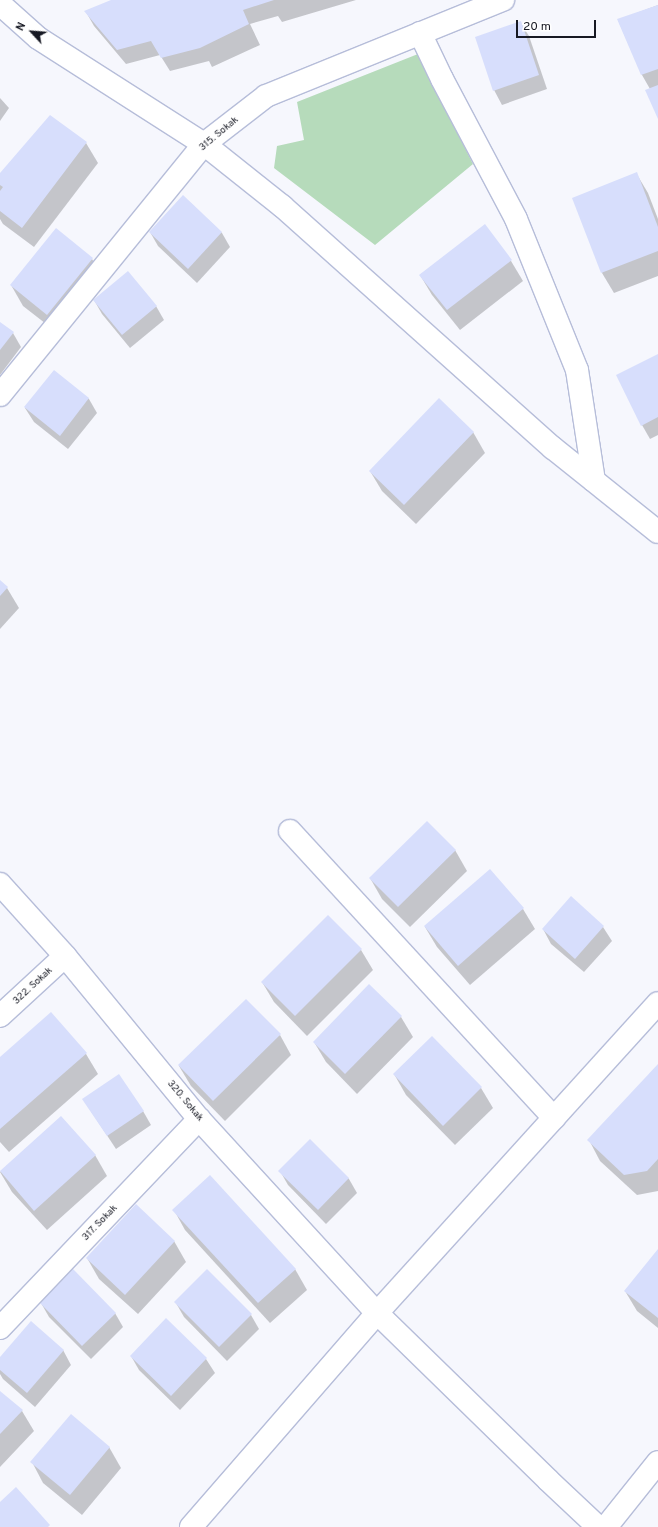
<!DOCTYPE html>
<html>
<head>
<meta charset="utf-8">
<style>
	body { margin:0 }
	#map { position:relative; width:658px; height:1527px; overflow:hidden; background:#f6f7fd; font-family:Overpass,sans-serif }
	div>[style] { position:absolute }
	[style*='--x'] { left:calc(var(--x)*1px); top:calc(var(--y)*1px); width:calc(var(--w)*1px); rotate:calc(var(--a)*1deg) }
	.green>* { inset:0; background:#b6dbbb }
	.shadow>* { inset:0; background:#0003 }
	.building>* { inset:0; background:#d7defc }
	.roads { filter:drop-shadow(1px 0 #b6bdd9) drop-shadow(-1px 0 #b6bdd9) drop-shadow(0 1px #b6bdd9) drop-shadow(0 -1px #b6bdd9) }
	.minor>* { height:22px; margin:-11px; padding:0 11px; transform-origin:11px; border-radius:11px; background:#fff }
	span { translate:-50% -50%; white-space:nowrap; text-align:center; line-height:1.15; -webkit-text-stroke:3px #fff; paint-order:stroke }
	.street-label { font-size:10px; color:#171923 }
	.north { position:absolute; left:12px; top:12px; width:40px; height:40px; -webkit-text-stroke:3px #fff; paint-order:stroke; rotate:296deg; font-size:11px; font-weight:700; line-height:16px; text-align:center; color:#171923 }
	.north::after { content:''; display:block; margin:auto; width:14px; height:18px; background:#171923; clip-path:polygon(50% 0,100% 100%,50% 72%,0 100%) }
	.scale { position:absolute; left:516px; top:20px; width:80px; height:18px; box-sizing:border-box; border:2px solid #171923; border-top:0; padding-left:5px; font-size:12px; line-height:14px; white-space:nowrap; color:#171923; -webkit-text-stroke:3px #fff; paint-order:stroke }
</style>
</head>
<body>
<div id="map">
	<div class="green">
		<i style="clip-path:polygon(418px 54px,473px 164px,375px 245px,274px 168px,277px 146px,304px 140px,297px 102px)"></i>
	</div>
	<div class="shadow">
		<i style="clip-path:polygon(114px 0,356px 0,282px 22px,278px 16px,250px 24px,260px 45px,212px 67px,209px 61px,170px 71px,160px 55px,126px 64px,94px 26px,86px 12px)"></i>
		<i style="clip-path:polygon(658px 5px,658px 117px,650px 89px,642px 75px,618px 20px)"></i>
		<i style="clip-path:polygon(520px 22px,529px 36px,547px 89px,502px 105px,494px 90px)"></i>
		<i style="clip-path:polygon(0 98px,9px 108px,0 121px)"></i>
		<i style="clip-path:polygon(86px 143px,98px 163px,34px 247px,3px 224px,0 219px,0 174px)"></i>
		<i style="clip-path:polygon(636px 173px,648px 193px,658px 219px,658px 276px,614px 293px,602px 273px)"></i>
		<i style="clip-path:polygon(183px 196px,222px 233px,230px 247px,197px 283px,158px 246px,150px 232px)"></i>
		<i style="clip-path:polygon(485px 226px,511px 261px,523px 281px,460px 330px,432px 295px,420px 275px)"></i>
		<i style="clip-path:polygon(92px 259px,104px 279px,59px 334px,23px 306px,11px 285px)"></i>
		<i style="clip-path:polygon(94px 300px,156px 306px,164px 320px,130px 348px,102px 314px)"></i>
		<i style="clip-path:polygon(0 323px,13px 333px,21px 347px,0 375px)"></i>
		<i style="clip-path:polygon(658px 355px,658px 435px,650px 439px,642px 425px)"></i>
		<i style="clip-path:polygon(54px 371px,89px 399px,97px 413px,68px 449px,34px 422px,25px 408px)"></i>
		<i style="clip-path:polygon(473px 432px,485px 453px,416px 524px,382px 491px,370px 471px)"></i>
		<i style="clip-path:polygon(0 581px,7px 588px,19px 608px,0 629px)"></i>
		<i style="clip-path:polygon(455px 850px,467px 871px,410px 927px,382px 899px,370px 878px)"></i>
		<i style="clip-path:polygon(523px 909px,535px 929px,470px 985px,437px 947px,425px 927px)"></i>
		<i style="clip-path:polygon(328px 917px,361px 950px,373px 970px,307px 1036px,274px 1002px,262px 982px)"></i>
		<i style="clip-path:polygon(603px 927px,612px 941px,584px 972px,551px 944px,543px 929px)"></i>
		<i style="clip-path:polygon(369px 986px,401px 1017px,413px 1037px,357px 1094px,326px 1062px,314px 1042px)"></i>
		<i style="clip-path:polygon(51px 1014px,86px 1054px,98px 1074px,9px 1152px,0 1142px,0 1059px)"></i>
		<i style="clip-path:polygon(280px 1035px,291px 1055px,225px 1121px,191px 1086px,179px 1066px)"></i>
		<i style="clip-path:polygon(658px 1065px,658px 1191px,637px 1195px,600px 1161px,589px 1140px)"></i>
		<i style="clip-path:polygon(394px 1074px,481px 1088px,493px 1108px,455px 1145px,406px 1095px)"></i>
		<i style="clip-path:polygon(83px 1099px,143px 1111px,151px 1125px,116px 1149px)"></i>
		<i style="clip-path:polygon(61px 1117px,95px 1155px,107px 1176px,47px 1230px,12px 1192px,0 1172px)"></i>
		<i style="clip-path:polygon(310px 1140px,349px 1179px,357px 1193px,326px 1224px,288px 1185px,280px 1171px)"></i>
		<i style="clip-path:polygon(174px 1210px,295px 1269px,307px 1290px,270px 1323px,185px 1230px)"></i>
		<i style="clip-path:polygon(174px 1241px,186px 1262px,138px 1314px,99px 1279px,87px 1258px)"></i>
		<i style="clip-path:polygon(658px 1251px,658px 1328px,637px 1311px,625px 1291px)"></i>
		<i style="clip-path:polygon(41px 1303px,115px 1313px,123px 1327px,91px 1359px,49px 1317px)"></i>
		<i style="clip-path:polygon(176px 1303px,251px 1315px,259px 1329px,227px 1361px,184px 1317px)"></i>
		<i style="clip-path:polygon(166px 1320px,206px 1359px,215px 1373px,180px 1410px,139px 1370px,131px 1356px)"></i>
		<i style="clip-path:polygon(63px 1350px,71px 1365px,35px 1407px,3px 1379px,0 1374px,0 1359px)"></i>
		<i style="clip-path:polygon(0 1393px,22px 1411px,34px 1431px,0 1467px)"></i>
		<i style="clip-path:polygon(109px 1447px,121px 1468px,82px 1515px,43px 1483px,32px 1462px)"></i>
	</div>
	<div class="building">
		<i style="clip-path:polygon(111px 0,274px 0,243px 10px,249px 24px,200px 48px,161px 58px,151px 41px,117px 50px,84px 11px)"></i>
		<i style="clip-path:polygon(658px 5px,658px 69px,641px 75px,617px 19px)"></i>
		<i style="clip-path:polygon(521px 21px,539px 75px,493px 91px,475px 37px)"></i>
		<i style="clip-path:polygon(658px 85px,658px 119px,645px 90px)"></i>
		<i style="clip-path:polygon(50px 115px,87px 142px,22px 228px,0 211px,0 191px,3px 187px,0 185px,0 173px)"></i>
		<i style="clip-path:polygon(637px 172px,658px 227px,658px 251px,601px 273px,572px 198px)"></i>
		<i style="clip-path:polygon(183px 195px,222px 232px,188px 269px,149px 232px)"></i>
		<i style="clip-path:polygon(485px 224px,512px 260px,447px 310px,419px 275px)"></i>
		<i style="clip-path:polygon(56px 228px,93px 258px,47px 315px,10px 285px)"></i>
		<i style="clip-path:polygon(128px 271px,157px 306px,122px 335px,93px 300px)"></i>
		<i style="clip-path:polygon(0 322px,14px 332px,0 350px)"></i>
		<i style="clip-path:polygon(658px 354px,658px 417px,641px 426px,616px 375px)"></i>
		<i style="clip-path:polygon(54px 370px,89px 398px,60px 436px,24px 407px)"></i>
		<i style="clip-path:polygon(439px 398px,474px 432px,404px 505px,369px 471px)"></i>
		<i style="clip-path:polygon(0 580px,8px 587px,0 596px)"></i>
		<i style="clip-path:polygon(427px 821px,456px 850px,398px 907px,369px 878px)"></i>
		<i style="clip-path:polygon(490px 869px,524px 908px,458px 966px,424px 926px)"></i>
		<i style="clip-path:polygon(571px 896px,604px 926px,575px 959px,542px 929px)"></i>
		<i style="clip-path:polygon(328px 915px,362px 949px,295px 1016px,261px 982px)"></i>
		<i style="clip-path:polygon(369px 984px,402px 1016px,345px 1074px,313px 1042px)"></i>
		<i style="clip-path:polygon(246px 999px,281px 1034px,213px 1101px,178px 1065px)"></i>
		<i style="clip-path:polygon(51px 1012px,87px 1053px,0 1129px,0 1057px)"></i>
		<i style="clip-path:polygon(432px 1036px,482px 1087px,443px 1126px,393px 1074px)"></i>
		<i style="clip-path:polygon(658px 1064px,658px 1159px,647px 1171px,624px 1175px,587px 1140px)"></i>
		<i style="clip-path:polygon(119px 1074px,144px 1111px,107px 1136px,82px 1099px)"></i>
		<i style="clip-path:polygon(61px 1116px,96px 1155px,34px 1211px,0 1171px)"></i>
		<i style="clip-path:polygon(310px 1139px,349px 1178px,318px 1210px,278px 1171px)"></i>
		<i style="clip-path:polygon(210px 1175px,296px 1269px,258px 1303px,172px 1210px)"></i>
		<i style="clip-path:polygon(136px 1204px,175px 1241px,125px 1295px,86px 1258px)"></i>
		<i style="clip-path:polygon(658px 1249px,658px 1318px,624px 1291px)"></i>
		<i style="clip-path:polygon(73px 1269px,116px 1313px,82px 1346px,40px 1303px)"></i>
		<i style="clip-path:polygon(207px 1269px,252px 1314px,219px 1347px,174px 1302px)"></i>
		<i style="clip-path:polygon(166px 1318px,207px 1358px,171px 1396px,130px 1356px)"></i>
		<i style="clip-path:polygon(31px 1321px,64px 1350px,27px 1393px,0 1370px,0 1357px)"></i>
		<i style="clip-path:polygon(0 1391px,23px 1410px,0 1434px)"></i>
		<i style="clip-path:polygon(71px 1414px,110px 1447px,70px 1495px,30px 1462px)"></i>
		<i style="clip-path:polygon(16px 1487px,50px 1525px,48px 1527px,0 1527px,0 1502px)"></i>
	</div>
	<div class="roads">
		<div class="minor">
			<i style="--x:0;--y:4;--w:51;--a:41.8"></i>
			<i style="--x:38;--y:38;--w:197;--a:32.6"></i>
			<i style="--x:204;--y:144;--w:100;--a:38.5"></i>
			<i style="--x:282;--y:206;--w:363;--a:41.8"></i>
			<i style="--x:553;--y:448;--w:134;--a:38.7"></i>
			<i style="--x:420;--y:33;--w:51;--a:64.4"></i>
			<i style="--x:442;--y:79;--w:158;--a:62.1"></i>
			<i style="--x:516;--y:219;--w:163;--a:68"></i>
			<i style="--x:577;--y:370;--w:112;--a:81.3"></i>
			<i style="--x:0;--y:395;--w:323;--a:-50.9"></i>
			<i style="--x:204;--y:144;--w:78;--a:-37.7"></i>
			<i style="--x:266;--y:96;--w:256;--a:-22.1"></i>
			<i style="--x:290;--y:831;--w:390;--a:47.4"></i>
			<i style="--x:0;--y:884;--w:97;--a:47.9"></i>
			<i style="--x:65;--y:956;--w:211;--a:50.6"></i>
			<i style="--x:199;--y:1119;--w:263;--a:47.5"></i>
			<i style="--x:377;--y:1313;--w:239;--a:44.3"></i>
			<i style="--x:548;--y:1480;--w:69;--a:43.2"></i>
			<i style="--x:0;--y:1016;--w:88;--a:-42.7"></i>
			<i style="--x:0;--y:1328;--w:289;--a:-46.4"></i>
			<i style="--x:191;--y:1527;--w:284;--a:-49"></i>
			<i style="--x:377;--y:1313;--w:418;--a:-47.8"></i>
			<i style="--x:606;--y:1527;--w:83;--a:-51.3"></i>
		</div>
	</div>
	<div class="street-label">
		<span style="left:219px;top:134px;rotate:-40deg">315. Sokak</span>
		<span style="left:33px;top:986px;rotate:-43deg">322. Sokak</span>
		<span style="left:185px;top:1101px;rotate:50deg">320. Sokak</span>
		<span style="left:100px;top:1223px;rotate:-46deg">317. Sokak</span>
	</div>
	<div class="north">N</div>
	<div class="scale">20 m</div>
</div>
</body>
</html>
